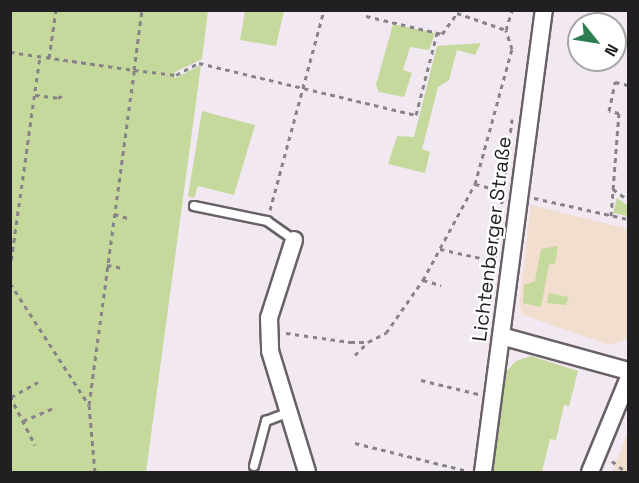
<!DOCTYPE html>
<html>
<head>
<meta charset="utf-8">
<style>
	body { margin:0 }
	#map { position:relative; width:639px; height:483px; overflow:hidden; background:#f2e8f1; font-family:"Space Grotesk",sans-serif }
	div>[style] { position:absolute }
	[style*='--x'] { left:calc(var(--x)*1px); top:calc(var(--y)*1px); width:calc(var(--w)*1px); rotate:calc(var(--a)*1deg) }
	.education>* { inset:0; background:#f2decf }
	.green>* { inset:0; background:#c4d99b }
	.path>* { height:3px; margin-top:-1.5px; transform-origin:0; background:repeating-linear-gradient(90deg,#898288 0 4.5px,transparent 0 9px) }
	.roads { filter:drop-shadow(2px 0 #696168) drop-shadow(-2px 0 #696168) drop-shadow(0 2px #696168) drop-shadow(0 -2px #696168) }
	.lane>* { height:8px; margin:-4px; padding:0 4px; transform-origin:4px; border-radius:4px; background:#fff }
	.street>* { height:16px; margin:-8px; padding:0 8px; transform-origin:8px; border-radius:8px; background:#fff }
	span { translate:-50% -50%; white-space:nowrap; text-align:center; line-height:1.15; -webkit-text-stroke:4.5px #fff; paint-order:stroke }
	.street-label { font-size:20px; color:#221f22 }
	.frame { position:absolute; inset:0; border:12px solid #221f22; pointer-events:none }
	.north { position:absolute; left:567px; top:12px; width:60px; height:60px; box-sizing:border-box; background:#fff; border:2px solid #a7a5a7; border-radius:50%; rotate:120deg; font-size:16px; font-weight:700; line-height:24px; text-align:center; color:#221f22 }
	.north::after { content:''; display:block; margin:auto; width:21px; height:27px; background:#2c7e51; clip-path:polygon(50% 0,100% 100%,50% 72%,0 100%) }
</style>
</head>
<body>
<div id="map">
	<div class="education">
		<i style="clip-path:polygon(531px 205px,628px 229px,628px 339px,609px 345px,523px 315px,519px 305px)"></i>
		<i style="clip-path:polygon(628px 431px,628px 472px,613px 472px)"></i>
	</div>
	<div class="green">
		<i style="clip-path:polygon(10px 11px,208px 11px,202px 59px,175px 72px,175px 78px,201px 65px,146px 472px,11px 472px)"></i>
		<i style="clip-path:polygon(245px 11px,284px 11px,276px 46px,240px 40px)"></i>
		<i style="clip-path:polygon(393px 24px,435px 33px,429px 50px,410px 47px,403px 70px,412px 73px,404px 97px,379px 92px,376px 85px)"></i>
		<i style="clip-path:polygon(481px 43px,475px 55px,457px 50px,449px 80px,438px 87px,422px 149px,430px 152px,425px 173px,388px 164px,397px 136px,414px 137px,437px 46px)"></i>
		<i style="clip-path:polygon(202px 111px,255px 125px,234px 195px,198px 186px,194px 198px,188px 196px)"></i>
		<i style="clip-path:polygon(617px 198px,628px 206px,628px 216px,613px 213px)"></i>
		<i style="clip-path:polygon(558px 246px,555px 264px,549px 264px,541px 307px,523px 303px,524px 285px,535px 281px,541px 249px)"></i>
		<i style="clip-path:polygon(549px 293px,569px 297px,566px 305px,547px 303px)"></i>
		<i style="clip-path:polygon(531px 356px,578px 371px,569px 406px,564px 405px,556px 440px,550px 439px,542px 472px,493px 472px,506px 372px,516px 361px)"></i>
	</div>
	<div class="path">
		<i style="--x:366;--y:16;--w:78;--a:13.3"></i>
		<i style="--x:442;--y:34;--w:26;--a:-54"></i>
		<i style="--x:457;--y:13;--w:52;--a:19.1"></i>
		<i style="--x:506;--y:30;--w:21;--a:-73"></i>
		<i style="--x:10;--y:52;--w:125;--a:8.3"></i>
		<i style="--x:134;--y:70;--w:61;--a:-82.4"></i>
		<i style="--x:49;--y:58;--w:49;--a:-81.7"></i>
		<i style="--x:35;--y:95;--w:23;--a:7"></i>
		<i style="--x:58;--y:98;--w:8;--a:-30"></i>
		<i style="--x:475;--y:184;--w:30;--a:14"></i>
		<i style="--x:613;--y:189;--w:19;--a:36"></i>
		<i style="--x:534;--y:198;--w:96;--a:12.6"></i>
		<i style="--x:270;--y:210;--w:207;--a:-74.9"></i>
		<i style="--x:114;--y:214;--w:18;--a:16"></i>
		<i style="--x:611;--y:216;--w:103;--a:-85.6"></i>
		<i style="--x:619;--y:113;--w:10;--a:-169"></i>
		<i style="--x:609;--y:111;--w:30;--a:-78"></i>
		<i style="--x:615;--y:82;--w:13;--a:13"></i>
		<i style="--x:440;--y:249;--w:55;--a:12.5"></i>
		<i style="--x:107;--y:265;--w:16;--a:11"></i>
		<i style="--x:494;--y:266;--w:148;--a:-83"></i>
		<i style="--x:10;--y:269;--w:215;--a:-82"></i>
		<i style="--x:423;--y:280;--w:19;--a:16"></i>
		<i style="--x:10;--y:283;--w:145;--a:57.1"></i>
		<i style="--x:286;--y:333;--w:65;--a:8"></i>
		<i style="--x:350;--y:342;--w:18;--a:0"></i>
		<i style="--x:368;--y:342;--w:20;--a:-27"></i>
		<i style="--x:386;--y:333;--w:65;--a:-55.1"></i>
		<i style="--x:423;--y:280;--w:109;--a:-61.6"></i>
		<i style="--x:475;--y:184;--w:140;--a:-74.7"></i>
		<i style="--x:512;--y:49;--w:20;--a:-108"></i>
		<i style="--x:355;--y:355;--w:18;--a:-45"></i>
		<i style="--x:421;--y:380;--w:59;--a:13.8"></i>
		<i style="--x:10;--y:396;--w:55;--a:63"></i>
		<i style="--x:11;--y:397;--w:31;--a:-29"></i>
		<i style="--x:23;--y:421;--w:34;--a:-23"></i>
		<i style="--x:355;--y:443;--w:115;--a:14"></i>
		<i style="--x:612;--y:461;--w:18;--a:38"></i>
		<i style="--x:95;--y:472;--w:67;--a:-95.1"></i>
		<i style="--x:89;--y:405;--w:338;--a:-82.3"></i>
		<i style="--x:134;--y:70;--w:42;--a:6.8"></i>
		<i style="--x:176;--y:75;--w:26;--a:-28"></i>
		<i style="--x:199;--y:63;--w:223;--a:13.5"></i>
		<i style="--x:416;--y:115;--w:85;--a:-75.6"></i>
	</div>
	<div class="roads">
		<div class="lane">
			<i style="--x:194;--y:206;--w:75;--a:11.6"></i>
			<i style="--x:267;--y:221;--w:33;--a:35"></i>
			<i style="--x:254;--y:466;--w:47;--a:-75.1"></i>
			<i style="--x:266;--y:421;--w:26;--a:-21"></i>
		</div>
		<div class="street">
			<i style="--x:294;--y:240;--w:82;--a:107.8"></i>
			<i style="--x:269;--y:318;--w:33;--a:88"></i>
			<i style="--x:270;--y:351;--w:127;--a:73"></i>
			<i style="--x:501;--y:336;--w:132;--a:15.4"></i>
			<i style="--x:483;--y:472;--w:466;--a:-82.5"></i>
			<i style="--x:590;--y:472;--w:100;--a:-67.6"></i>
		</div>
	</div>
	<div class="street-label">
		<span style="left:492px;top:239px;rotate:-83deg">Lichtenberger Straße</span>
	</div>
	<div class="frame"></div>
	<div class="north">N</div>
</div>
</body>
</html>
